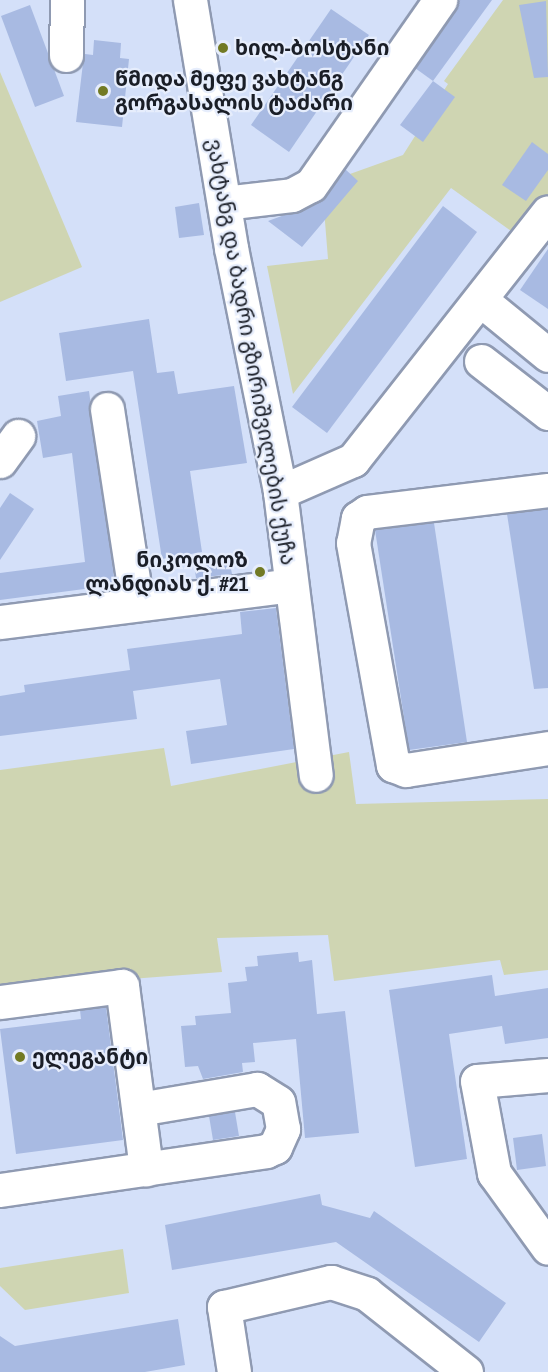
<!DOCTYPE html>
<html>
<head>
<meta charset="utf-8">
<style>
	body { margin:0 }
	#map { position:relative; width:548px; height:1372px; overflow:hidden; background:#d4e0f9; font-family:"Archivo Narrow","Noto Sans Georgian",sans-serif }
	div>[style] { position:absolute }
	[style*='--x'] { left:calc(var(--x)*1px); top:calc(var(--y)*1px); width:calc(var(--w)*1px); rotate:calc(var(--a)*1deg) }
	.green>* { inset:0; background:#cfd5b2 }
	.building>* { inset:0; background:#a8bae2 }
	.roads { filter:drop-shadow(2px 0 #8f9ab2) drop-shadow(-2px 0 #8f9ab2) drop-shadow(0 2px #8f9ab2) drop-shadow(0 -2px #8f9ab2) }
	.minor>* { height:33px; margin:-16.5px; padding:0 16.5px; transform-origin:16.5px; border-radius:16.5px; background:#fff }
	.dots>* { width:16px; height:16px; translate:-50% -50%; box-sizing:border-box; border:3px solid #e6edfc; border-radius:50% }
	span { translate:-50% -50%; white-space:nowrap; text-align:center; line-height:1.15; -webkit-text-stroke:4.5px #e6edfc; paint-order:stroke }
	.poi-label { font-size:21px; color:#1a1e27; font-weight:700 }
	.left { translate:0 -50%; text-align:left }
	.right { translate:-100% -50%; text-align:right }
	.street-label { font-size:21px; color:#1a1e27 }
</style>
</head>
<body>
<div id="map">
	<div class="green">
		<i style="clip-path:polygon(503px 0,548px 0,548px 201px,521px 238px,451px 188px,293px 394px,267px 266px,328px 259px,322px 184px,403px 155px,448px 84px,444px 81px)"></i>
		<i style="clip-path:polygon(0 72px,82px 267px,0 302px)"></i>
		<i style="clip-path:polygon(164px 748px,171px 786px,349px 752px,356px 804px,548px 799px,548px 970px,504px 975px,500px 960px,334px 981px,328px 935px,217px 938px,222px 972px,0 989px,0 770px)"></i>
		<i style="clip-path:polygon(123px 1249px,129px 1293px,25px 1310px,0 1286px,0 1268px)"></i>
	</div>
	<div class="building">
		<i style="clip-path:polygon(460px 0,492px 0,433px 81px,415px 68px)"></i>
		<i style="clip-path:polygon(546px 1px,548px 77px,534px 78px,519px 5px)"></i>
		<i style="clip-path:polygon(30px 5px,64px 96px,35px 107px,1px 16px)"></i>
		<i style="clip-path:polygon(331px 9px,369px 35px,289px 152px,251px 125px)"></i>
		<i style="clip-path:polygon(94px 40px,121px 43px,120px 58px,129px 59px,122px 127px,76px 122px,83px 63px,85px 54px,93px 55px)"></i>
		<i style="clip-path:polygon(433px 81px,455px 97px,423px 142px,400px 125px)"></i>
		<i style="clip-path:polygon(532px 142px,548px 154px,548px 170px,526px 201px,502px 185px)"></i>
		<i style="clip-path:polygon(345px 169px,358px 181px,302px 247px,268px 221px,320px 202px)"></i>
		<i style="clip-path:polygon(199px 203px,204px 235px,179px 238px,175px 207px)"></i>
		<i style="clip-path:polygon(443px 206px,477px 232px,327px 433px,292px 407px)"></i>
		<i style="clip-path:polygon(548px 249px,548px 309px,520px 290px)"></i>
		<i style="clip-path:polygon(149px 319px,157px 373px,174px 371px,178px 394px,234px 386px,247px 463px,190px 471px,202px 552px,162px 559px,133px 371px,66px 381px,59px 333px)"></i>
		<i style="clip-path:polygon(89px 391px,115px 585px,0 600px,0 573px,85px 562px,72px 453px,43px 458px,37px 421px,61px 416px,58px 396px)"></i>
		<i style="clip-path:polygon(10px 493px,34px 509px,0 560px,0 508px)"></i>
		<i style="clip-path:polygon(548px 509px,548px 688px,534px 689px,507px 514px)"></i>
		<i style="clip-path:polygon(434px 523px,467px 742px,409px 750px,375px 530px)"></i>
		<i style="clip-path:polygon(229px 559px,232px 574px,196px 578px,194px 564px)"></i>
		<i style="clip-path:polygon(276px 608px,294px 749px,191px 764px,186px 731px,227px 725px,220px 679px,133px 691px,137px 719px,0 736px,0 696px,25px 692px,24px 685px,130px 670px,127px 649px,242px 634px,240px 612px)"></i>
		<i style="clip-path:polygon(298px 952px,299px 962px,312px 960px,317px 1014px,345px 1011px,359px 1133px,305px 1138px,296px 1039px,253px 1043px,255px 1062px,242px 1063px,243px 1072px,203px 1079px,198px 1066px,185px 1067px,181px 1026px,196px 1025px,195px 1016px,231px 1013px,228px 983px,247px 981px,245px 967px,258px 966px,257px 956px)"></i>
		<i style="clip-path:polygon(492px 975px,495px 996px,548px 988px,548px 1038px,505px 1044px,502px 1026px,449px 1034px,467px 1159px,415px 1167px,389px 990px)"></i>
		<i style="clip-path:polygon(106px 1007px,123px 1140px,16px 1154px,0 1029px,81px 1019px,80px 1010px)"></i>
		<i style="clip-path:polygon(235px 1112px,239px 1136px,213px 1140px,209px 1116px)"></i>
		<i style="clip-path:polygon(542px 1134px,546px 1166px,517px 1170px,513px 1138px)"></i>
		<i style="clip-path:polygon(320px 1194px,322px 1205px,370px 1218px,374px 1211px,506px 1303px,479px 1342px,336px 1242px,172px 1270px,165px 1225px)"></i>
		<i style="clip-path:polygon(178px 1319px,185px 1365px,145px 1372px,0 1372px,0 1336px,15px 1346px)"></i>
	</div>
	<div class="roads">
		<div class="minor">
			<i style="--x:190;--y:0;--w:251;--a:80.6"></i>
			<i style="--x:231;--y:248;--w:249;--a:78.6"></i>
			<i style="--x:280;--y:492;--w:285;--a:82.8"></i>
			<i style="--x:66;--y:55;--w:55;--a:-89"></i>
			<i style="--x:224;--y:203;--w:68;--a:-6.7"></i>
			<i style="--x:292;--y:195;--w:21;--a:-28"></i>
			<i style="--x:311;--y:185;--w:226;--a:-55.1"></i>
			<i style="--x:482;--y:301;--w:85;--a:39.3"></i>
			<i style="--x:481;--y:361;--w:85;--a:37.8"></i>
			<i style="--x:107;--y:409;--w:197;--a:81.3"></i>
			<i style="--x:0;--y:461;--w:31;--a:-54"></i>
			<i style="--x:548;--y:490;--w:182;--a:173.1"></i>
			<i style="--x:367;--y:512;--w:11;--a:146"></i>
			<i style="--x:358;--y:518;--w:25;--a:101"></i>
			<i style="--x:353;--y:543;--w:226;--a:79.8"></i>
			<i style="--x:393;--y:765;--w:14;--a:21"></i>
			<i style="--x:406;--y:770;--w:144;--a:-8.8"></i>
			<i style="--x:280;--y:492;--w:80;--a:-23.7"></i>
			<i style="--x:353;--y:460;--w:315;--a:-51.8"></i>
			<i style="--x:0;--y:622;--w:293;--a:-7.2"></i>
			<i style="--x:0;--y:1002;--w:123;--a:-7.5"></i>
			<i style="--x:122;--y:986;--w:185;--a:82.5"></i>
			<i style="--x:548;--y:1075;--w:71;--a:175.2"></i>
			<i style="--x:477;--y:1081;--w:94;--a:79.5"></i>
			<i style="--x:494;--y:1173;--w:92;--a:54.2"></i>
			<i style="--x:0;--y:1190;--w:269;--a:-8.3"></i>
			<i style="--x:266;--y:1151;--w:10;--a:-24"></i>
			<i style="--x:275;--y:1147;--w:20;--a:-66"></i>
			<i style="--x:283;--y:1129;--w:27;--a:-100"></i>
			<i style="--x:278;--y:1102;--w:25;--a:-148"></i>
			<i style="--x:257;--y:1089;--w:120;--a:170.4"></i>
			<i style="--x:234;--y:1372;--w:66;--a:-98.7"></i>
			<i style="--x:224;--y:1307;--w:110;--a:-13.2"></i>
			<i style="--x:331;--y:1282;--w:38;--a:18"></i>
			<i style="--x:367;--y:1294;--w:126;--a:38.2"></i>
		</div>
	</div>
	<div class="dots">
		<i style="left:223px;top:48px;background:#727a24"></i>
		<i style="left:103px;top:91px;background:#727a24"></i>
		<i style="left:260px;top:572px;background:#727a24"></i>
		<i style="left:20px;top:1057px;background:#727a24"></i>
	</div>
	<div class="poi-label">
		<span class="left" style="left:235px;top:48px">ხილ-ბოსტანი</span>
		<span class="left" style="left:115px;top:91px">წმიდა მეფე ვახტანგ<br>გორგასალის ტაძარი</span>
		<span class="right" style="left:248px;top:572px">ნიკოლოზ<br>ლანდიას ქ. #21</span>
		<span class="left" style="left:32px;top:1057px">ელეგანტი</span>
	</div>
	<div class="street-label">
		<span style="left:251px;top:352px;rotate:80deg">ვახტანგ და ბადრი გზირიშვილების ქუჩა</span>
	</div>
</div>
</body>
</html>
